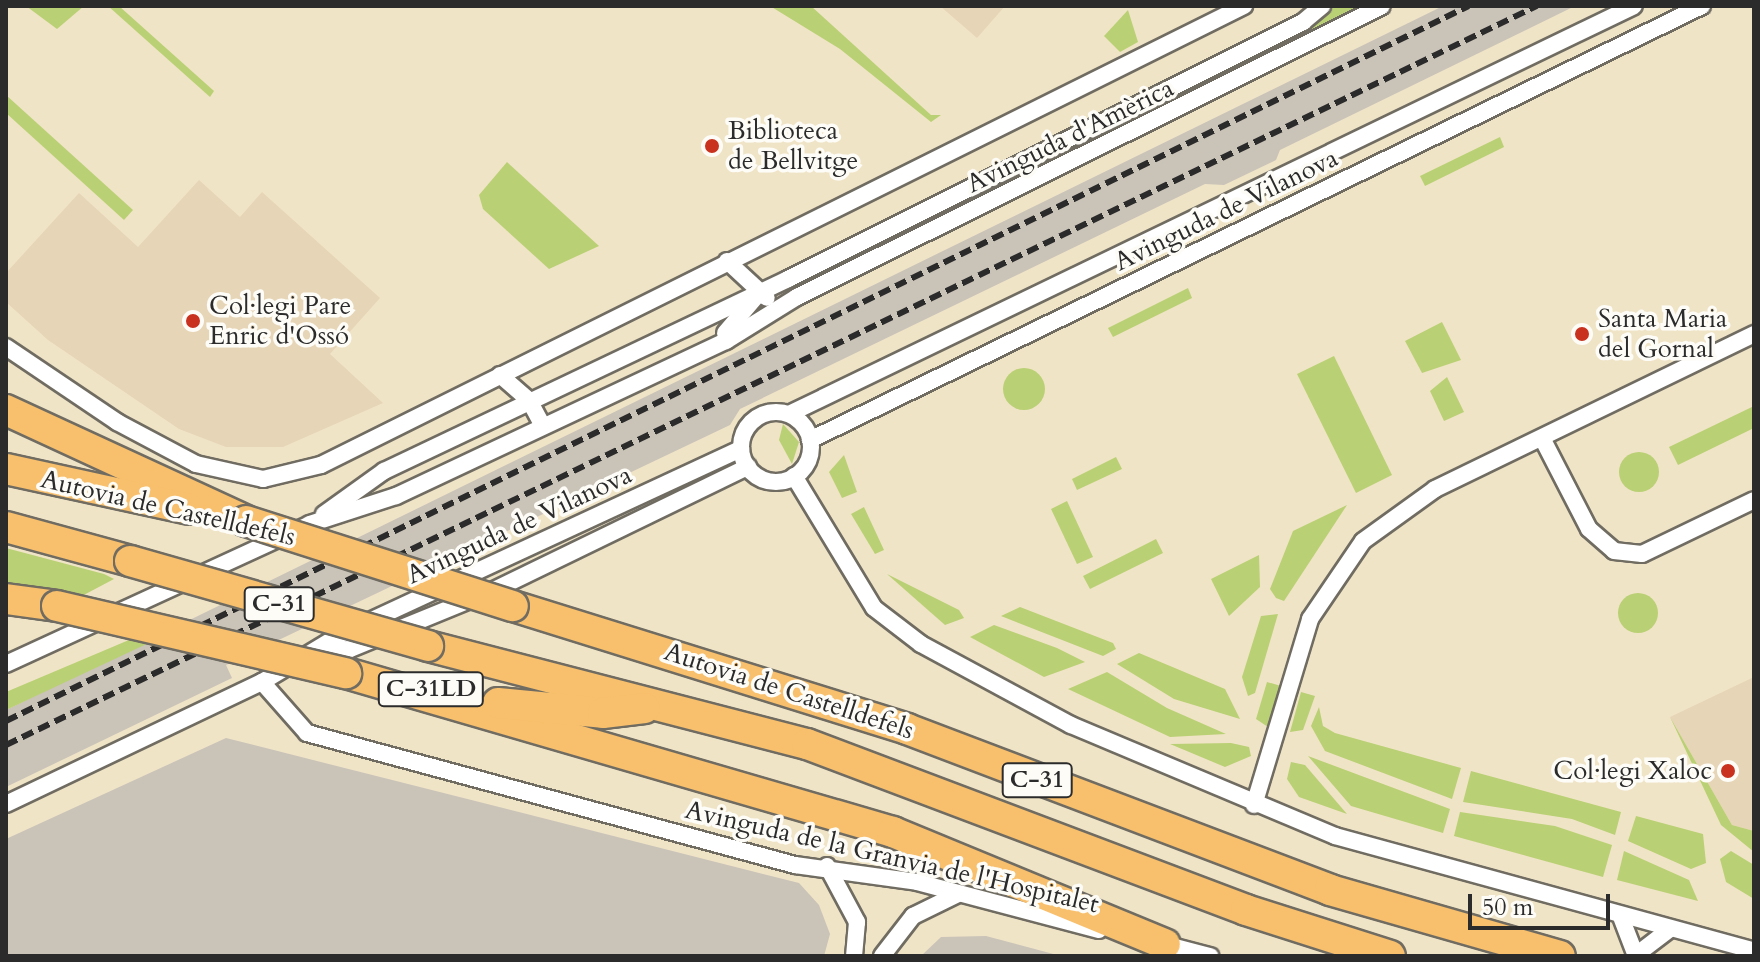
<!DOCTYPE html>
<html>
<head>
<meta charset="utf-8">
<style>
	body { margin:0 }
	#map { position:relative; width:1760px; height:962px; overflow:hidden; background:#f0e4c7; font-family:Cardo,serif }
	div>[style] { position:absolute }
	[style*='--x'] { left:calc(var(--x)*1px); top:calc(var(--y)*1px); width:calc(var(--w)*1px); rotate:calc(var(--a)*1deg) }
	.built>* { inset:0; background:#e6d5b7 }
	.industrial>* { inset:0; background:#cac3b8 }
	.green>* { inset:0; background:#bad074 }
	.round { border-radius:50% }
	.roads { filter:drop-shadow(2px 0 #706c62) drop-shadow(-2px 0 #706c62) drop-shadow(0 2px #706c62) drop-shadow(0 -2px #706c62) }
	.street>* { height:16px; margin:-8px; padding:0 8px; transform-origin:8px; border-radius:8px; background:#fff }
	.street>.ring { margin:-8px; padding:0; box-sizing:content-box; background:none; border:16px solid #fff; border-radius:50% }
	.highway>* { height:30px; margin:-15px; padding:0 15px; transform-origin:15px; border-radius:15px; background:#f8bf6c }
	.rail>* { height:6px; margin-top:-3px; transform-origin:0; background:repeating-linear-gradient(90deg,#2b2b2b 0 12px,transparent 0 18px) }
	.bridges { filter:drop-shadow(2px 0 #706c62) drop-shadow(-2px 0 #706c62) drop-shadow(0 2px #706c62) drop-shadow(0 -2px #706c62) }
	.highway-bridge>* { height:30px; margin:-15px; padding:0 15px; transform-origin:15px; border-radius:15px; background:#f8bf6c }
	.dots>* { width:22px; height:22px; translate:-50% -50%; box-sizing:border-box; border:4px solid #fdfcf7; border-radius:50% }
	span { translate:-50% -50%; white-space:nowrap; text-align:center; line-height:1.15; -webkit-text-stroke:7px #fdfcf7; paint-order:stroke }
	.shield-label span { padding:2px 6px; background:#fdfcf7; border:2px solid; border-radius:6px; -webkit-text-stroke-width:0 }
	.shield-label { font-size:24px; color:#2b2b2b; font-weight:700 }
	.poi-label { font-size:26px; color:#2b2b2b }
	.left { translate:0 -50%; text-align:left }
	.right { translate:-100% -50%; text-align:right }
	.street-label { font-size:26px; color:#2b2b2b }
	.frame { position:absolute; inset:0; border:8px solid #2b2b2b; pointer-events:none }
	.scale { position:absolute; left:1468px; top:894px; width:142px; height:36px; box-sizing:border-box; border:4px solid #2b2b2b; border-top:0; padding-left:10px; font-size:24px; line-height:28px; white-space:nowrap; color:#2b2b2b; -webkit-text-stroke:6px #fdfcf7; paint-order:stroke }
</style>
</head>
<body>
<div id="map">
	<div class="built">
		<i style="clip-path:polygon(940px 6px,1005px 6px,977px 38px)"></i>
		<i style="clip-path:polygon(199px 180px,240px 217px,262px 192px,380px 298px,330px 354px,383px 403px,283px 447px,226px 447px,179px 429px,48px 340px,6px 302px,6px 273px,79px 193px,138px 247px)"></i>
		<i style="clip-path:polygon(1754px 677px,1754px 831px,1732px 825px,1670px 717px)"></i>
	</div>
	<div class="industrial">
		<i style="clip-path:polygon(1443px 6px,1575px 6px,1280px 150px,1276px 160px,1224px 185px,1205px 184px,740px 409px,730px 425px,226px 665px,232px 678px,6px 787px,6px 710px)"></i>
		<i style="clip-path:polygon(226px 738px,799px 883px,819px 905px,830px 934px,824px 956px,6px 956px,6px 839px)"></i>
		<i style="clip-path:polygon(986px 936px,1061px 956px,921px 956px,941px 937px)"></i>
	</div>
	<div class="green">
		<i style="clip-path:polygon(26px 6px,84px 6px,57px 29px)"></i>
		<i style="clip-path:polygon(108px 6px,119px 6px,214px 91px,210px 97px)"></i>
		<i style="clip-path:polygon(770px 6px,811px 6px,931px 115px,941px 115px,931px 122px,840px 49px)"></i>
		<i style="clip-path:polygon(1336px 6px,1367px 6px,1298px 40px,1295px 35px)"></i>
		<i style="clip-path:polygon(1128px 10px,1138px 42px,1120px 52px,1104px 36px)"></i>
		<i style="clip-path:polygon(6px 95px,133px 210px,124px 220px,6px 113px)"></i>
		<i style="clip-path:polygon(1500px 137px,1504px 147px,1425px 186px,1420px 176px)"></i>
		<i style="clip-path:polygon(507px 162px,599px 246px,549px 269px,483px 209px,479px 195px)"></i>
		<i style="clip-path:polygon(1188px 288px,1192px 298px,1113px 337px,1108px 328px)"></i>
		<i style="clip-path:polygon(1442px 322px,1461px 360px,1422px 373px,1405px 341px)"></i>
		<i style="clip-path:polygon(1334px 356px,1392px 475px,1356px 493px,1297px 374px)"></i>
		<i class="round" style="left:1003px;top:368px;width:42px;height:42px"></i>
		<i style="clip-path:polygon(1447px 377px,1464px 412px,1444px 421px,1430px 391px)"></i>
		<i style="clip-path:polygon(1754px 406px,1754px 428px,1678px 465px,1669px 447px)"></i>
		<i style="clip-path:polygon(783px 424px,799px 442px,792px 464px,779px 440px)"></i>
		<i class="round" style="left:1619px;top:452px;width:40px;height:40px"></i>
		<i style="clip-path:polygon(844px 455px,857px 492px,842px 498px,829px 472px)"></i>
		<i style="clip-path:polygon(1116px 457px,1122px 469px,1077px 490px,1072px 479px)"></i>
		<i style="clip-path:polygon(1067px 501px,1093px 557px,1077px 564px,1051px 509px)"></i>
		<i style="clip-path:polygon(1347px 505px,1284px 601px,1276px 598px,1270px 589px,1293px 531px)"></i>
		<i style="clip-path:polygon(864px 507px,884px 550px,875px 554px,851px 514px)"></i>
		<i style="clip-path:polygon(1156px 539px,1163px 553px,1090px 589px,1083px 576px)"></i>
		<i style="clip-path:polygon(6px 548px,104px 574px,114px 579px,80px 597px,6px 585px)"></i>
		<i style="clip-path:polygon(1259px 555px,1260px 587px,1229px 616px,1211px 579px)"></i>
		<i style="clip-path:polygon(887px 574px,959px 610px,964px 618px,945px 625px)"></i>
		<i class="round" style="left:1618px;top:593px;width:40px;height:40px"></i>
		<i style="clip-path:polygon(1020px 607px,1113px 643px,1116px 649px,1103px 656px,1001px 616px)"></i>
		<i style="clip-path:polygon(1278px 614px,1255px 693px,1248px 696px,1242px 677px,1261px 616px)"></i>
		<i style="clip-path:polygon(994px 625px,1057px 648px,1085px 662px,1044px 677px,970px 637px)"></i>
		<i style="clip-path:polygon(136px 637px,153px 641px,6px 710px,6px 692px)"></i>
		<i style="clip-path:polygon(1139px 653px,1225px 689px,1240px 719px,1174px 699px,1117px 664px)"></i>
		<i style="clip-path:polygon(1107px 672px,1167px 708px,1226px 734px,1170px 737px,1068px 689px)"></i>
		<i style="clip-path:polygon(1267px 682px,1281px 686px,1268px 727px,1256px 719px)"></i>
		<i style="clip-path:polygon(1301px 692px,1315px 696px,1303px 730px,1290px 732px)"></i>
		<i style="clip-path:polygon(1319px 707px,1323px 726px,1335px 733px,1461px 768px,1452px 799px,1325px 751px,1311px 726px)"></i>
		<i style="clip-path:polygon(1670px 717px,1732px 825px,1754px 831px,1754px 852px,1721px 825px)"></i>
		<i style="clip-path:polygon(1231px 743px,1249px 747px,1251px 756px,1225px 767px,1170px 744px)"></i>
		<i style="clip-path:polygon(1308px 756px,1450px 809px,1443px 833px,1351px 806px)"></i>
		<i style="clip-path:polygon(1291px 762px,1305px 765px,1347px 814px,1299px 797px,1287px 779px)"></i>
		<i style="clip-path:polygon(1471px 771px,1621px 812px,1615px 835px,1572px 819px,1463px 802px)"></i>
		<i style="clip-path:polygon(1460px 812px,1555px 826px,1612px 845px,1603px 877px,1454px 836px)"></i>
		<i style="clip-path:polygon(1636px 816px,1703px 834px,1706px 863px,1691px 869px,1628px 841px)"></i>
		<i style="clip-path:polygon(1624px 851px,1689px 880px,1698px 901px,1617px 880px)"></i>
		<i style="clip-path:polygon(1731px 851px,1754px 865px,1754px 899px,1726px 882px,1720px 859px)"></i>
	</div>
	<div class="roads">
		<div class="street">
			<i style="--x:727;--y:261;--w:54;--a:42.8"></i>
			<i style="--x:725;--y:333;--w:54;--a:-49.5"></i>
			<i style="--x:6;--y:347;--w:134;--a:34"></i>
			<i style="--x:117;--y:422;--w:89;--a:28"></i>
			<i style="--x:196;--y:464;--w:69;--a:12.6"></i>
			<i style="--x:263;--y:479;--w:60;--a:-13.6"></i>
			<i style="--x:321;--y:465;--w:1031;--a:-26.44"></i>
			<i style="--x:500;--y:375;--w:38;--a:41"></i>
			<i style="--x:529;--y:400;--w:27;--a:62"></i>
			<i class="ring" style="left:741px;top:412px;width:54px;height:54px"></i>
			<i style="--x:789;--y:414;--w:938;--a:-25.77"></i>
			<i style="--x:1542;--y:438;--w:102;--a:62.7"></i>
			<i style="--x:1589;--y:529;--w:33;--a:41"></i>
			<i style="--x:1614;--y:551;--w:28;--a:6"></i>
			<i style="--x:1642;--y:554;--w:124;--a:-25.7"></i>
			<i style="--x:810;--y:440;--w:992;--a:-25.95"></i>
			<i style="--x:794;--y:476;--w:154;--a:58.8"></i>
			<i style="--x:874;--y:608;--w:59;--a:37.5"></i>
			<i style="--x:921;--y:644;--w:170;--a:28.4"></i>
			<i style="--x:1071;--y:725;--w:286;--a:22.8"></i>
			<i style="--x:1335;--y:836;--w:434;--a:15.3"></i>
			<i style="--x:324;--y:514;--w:74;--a:-35.6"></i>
			<i style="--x:384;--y:471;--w:447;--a:-25.4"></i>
			<i style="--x:788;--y:279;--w:576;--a:-26.52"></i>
			<i style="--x:1303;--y:22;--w:25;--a:-40"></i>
			<i style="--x:321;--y:650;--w:29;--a:-2"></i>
			<i style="--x:350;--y:649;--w:151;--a:-22.2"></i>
			<i style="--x:490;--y:592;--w:287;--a:-25.9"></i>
			<i style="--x:6;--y:664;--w:335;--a:-24.7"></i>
			<i style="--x:310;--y:524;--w:90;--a:-18"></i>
			<i style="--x:396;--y:496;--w:365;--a:-25.2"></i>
			<i style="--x:726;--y:341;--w:84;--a:-31.8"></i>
			<i style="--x:797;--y:297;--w:653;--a:-26.45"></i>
			<i style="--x:262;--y:682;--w:68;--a:48.6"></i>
			<i style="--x:307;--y:733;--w:506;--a:15.14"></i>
			<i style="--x:795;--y:865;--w:123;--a:7.9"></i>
			<i style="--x:917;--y:882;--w:188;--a:14.8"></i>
			<i style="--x:6;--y:804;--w:284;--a:-25.5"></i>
			<i style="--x:262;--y:682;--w:93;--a:-31"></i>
			<i style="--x:342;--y:634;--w:440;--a:-24.9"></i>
			<i style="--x:1254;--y:805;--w:194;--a:-73.2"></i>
			<i style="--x:1310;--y:619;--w:94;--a:-55.8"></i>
			<i style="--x:1363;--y:541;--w:89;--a:-35.8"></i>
			<i style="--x:1435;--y:489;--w:355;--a:-25.9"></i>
			<i style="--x:827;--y:866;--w:64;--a:61.8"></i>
			<i style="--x:857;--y:922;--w:34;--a:95"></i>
			<i style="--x:1621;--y:917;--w:42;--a:69"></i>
			<i style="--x:1160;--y:943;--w:52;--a:14.6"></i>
			<i style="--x:1636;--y:955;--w:43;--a:-37.4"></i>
			<i style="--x:882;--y:956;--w:51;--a:-52.2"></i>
			<i style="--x:913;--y:916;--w:50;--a:-26.1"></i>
		</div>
		<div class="highway">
			<i style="--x:6;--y:410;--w:264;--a:24.8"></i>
			<i style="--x:6;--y:469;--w:187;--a:12.3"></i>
			<i style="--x:6;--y:527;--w:129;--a:15.3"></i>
			<i style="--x:6;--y:599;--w:51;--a:7.8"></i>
			<i style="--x:513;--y:606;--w:413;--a:17.3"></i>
			<i style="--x:907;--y:729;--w:453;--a:20.8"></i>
			<i style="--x:1330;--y:890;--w:239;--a:16"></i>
			<i style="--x:428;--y:646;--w:391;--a:14.5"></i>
			<i style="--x:807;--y:744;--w:469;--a:20.7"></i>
			<i style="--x:1246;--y:910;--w:151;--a:17.7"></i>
			<i style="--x:346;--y:673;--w:570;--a:16.21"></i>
			<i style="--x:893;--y:832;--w:294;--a:22.4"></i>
			<i style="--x:498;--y:703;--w:105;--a:5.4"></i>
			<i style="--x:603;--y:713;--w:42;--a:-6.8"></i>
		</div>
	</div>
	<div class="rail">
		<i style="--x:6;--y:721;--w:1628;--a:-26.05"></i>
		<i style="--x:6;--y:745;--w:1700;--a:-25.77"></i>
	</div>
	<div class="bridges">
		<div class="highway-bridge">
			<i style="--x:246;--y:521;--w:280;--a:17.7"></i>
			<i style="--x:130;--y:561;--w:310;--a:15.9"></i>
			<i style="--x:57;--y:606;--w:297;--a:13.1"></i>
		</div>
	</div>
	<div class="dots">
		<i style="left:712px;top:146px;background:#c8321e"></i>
		<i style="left:193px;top:321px;background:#c8321e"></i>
		<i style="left:1582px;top:334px;background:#c8321e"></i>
		<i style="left:1728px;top:771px;background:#c8321e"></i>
	</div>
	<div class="shield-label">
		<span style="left:279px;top:604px">C-31</span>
		<span style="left:431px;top:689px">C-31LD</span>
		<span style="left:1037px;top:780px">C-31</span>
	</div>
	<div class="poi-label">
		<span class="left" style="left:728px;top:146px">Biblioteca<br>de Bellvitge</span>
		<span class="left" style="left:209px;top:321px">Col·legi Pare<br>Enric d'Ossó</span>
		<span class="left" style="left:1598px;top:334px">Santa Maria<br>del Gornal</span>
		<span class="right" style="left:1712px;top:771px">Col·legi Xaloc</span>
	</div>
	<div class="street-label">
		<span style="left:1070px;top:136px;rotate:-26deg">Avinguda d'Amèrica</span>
		<span style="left:1226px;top:210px;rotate:-26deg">Avinguda de Vilanova</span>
		<span style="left:168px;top:508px;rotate:13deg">Autovia de Castelldefels</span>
		<span style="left:519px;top:525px;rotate:-25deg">Avinguda de Vilanova</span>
		<span style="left:789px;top:691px;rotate:18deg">Autovia de Castelldefels</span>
		<span style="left:892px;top:857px;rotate:13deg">Avinguda de la Granvia de l'Hospitalet</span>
	</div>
	<div class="frame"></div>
	<div class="scale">50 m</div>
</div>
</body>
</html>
